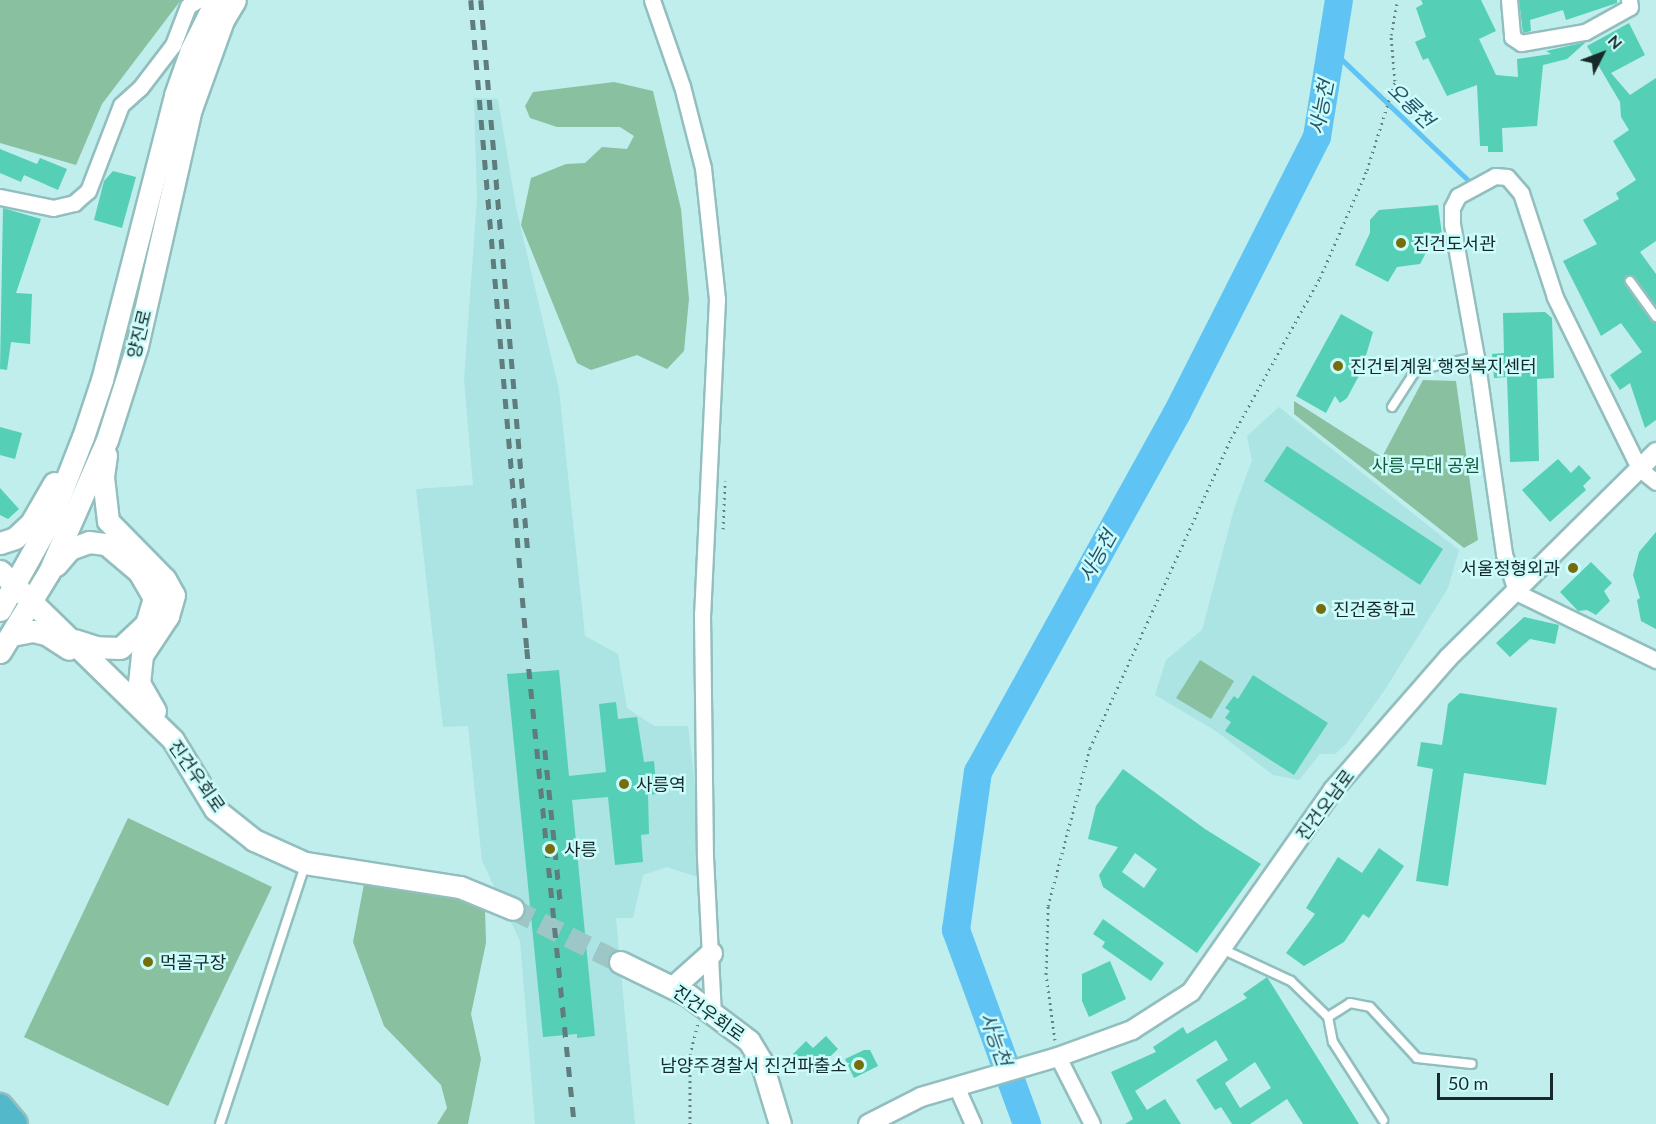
<!DOCTYPE html>
<html>
<head>
<meta charset="utf-8">
<style>
	body { margin:0 }
	#map { position:relative; width:1656px; height:1124px; overflow:hidden; background:#bfeeed; font-family:Lato,"Noto Sans KR",sans-serif }
	div>[style] { position:absolute }
	[style*='--x'] { left:calc(var(--x)*1px); top:calc(var(--y)*1px); width:calc(var(--w)*1px); rotate:calc(var(--a)*1deg) }
	.built>* { inset:0; background:#abe4e3 }
	.green>* { inset:0; background:#89c0a0 }
	.stream>* { height:4.5px; margin:-2.25px; padding:0 2.25px; transform-origin:2.25px; border-radius:2.25px; background:#5fc4f3 }
	.river>* { height:28px; margin:-14px; padding:0 14px; transform-origin:14px; border-radius:14px; background:#5fc4f3 }
	.building>* { inset:0; background:#55cfb5 }
	.secondary-tunnel>* { height:21px; margin-top:-10.5px; transform-origin:0; background:repeating-linear-gradient(90deg,#9dc7c6 0 21px,transparent 0 31px) }
	.path>* { height:3px; margin-top:-1.5px; transform-origin:0; background:repeating-linear-gradient(90deg,#638282 0 1.5px,transparent 0 6px) }
	.roads { filter:drop-shadow(2px 0 #92bfbe) drop-shadow(-2px 0 #92bfbe) drop-shadow(0 2px #92bfbe) drop-shadow(0 -2px #92bfbe) }
	.service>* { height:8px; margin:-4px; padding:0 4px; transform-origin:4px; border-radius:4px; background:#fff }
	.minor>* { height:15px; margin:-7.5px; padding:0 7.5px; transform-origin:7.5px; border-radius:7.5px; background:#fff }
	.tertiary>* { height:18px; margin:-9px; padding:0 9px; transform-origin:9px; border-radius:9px; background:#fff }
	.secondary>* { height:21px; margin:-10.5px; padding:0 10.5px; transform-origin:10.5px; border-radius:10.5px; background:#fff }
	.trunk>* { height:24px; margin:-12px; padding:0 12px; transform-origin:12px; border-radius:12px; background:#52b8ca }
	.rail>* { height:4.5px; margin-top:-2.25px; transform-origin:0; background:repeating-linear-gradient(90deg,#5f7d7d 0 10px,transparent 0 20px) }
	.dots>* { width:16px; height:16px; translate:-50% -50%; box-sizing:border-box; border:3px solid #ccfcfb; border-radius:50% }
	span { translate:-50% -50%; white-space:nowrap; text-align:center; line-height:1.15; -webkit-text-stroke:5px #ccfcfb; paint-order:stroke }
	.poi-label { font-size:18px; color:#172929 }
	.left { translate:0 -50%; text-align:left }
	.right { translate:-100% -50%; text-align:right }
	.street-label { font-size:18px; color:#172929 }
	.park-label { font-size:18px; color:#125a3a }
	.water-label { font-size:20px; color:#295368; font-style:italic }
	.north { position:absolute; left:1572px; top:24px; width:60px; height:60px; -webkit-text-stroke:4px #ccfcfb; paint-order:stroke; rotate:48deg; font-size:16px; font-weight:700; line-height:24px; text-align:center; color:#172929 }
	.north::after { content:''; display:block; margin:auto; width:21px; height:27px; background:#172929; clip-path:polygon(50% 0,100% 100%,50% 72%,0 100%) }
	.scale { position:absolute; left:1437px; top:1073px; width:116px; height:27px; box-sizing:border-box; border:3px solid #172929; border-top:0; padding-left:8px; font-size:18px; line-height:21px; white-space:nowrap; color:#172929; -webkit-text-stroke:4px #ccfcfb; paint-order:stroke }
</style>
</head>
<body>
<div id="map">
	<div class="built">
		<i style="clip-path:polygon(474px 98px,498px 99px,516px 207px,559px 390px,585px 636px,618px 654px,627px 708px,654px 726px,688px 726px,696px 792px,698px 877px,667px 867px,643px 875px,633px 918px,616px 918px,635px 1124px,535px 1124px,520px 941px,482px 861px,468px 726px,443px 727px,416px 489px,473px 485px,464px 379px,477px 198px)"></i>
		<i style="clip-path:polygon(1279px 407px,1459px 550px,1448px 588px,1386px 688px,1347px 743px,1335px 754px,1320px 754px,1299px 780px,1273px 775px,1216px 731px,1155px 695px,1166px 660px,1202px 630px,1234px 509px,1252px 460px,1247px 436px)"></i>
	</div>
	<div class="green">
		<i style="clip-path:polygon(0 0,181px 0,102px 104px,76px 165px,0 143px)"></i>
		<i style="clip-path:polygon(614px 82px,653px 91px,681px 209px,689px 299px,684px 351px,667px 369px,637px 355px,591px 370px,577px 363px,521px 225px,531px 178px,566px 164px,585px 163px,602px 147px,627px 149px,634px 136px,620px 127px,557px 127px,530px 118px,525px 106px,533px 92px)"></i>
		<i style="clip-path:polygon(1423px 380px,1456px 381px,1478px 540px,1464px 548px,1294px 414px,1294px 401px,1382px 457px)"></i>
		<i style="clip-path:polygon(1200px 660px,1234px 681px,1211px 719px,1176px 698px)"></i>
		<i style="clip-path:polygon(128px 818px,272px 887px,168px 1106px,24px 1037px)"></i>
		<i style="clip-path:polygon(364px 884px,456px 892px,485px 909px,486px 943px,471px 1014px,481px 1059px,468px 1124px,437px 1124px,447px 1108px,441px 1085px,384px 1026px,353px 942px)"></i>
	</div>
	<div class="stream">
		<i style="--x:1331;--y:49;--w:194;--a:43.7"></i>
	</div>
	<div class="river">
		<i style="--x:1027;--y:1124;--w:207;--a:-110.1"></i>
		<i style="--x:956;--y:930;--w:160;--a:-82.1"></i>
		<i style="--x:978;--y:772;--w:410;--a:-61"></i>
		<i style="--x:1177;--y:413;--w:309;--a:-63.1"></i>
		<i style="--x:1317;--y:137;--w:139;--a:-80.9"></i>
	</div>
	<div class="building">
		<i style="clip-path:polygon(1421px 0,1481px 0,1496px 31px,1479px 39px,1496px 75px,1518px 77px,1517px 59px,1551px 54px,1546px 51px,1586px 42px,1567px 59px,1543px 65px,1537px 126px,1502px 128px,1503px 152px,1488px 152px,1488px 146px,1480px 146px,1477px 85px,1447px 96px,1428px 58px,1423px 60px,1415px 42px,1426px 37px,1416px 8px,1423px 4px)"></i>
		<i style="clip-path:polygon(1519px 0,1617px 0,1617px 3px,1566px 20px,1563px 10px,1530px 20px,1531px 31px,1523px 33px)"></i>
		<i style="clip-path:polygon(1629px 23px,1645px 55px,1611px 73px,1630px 95px,1656px 78px,1656px 241px,1640px 252px,1656px 274px,1656px 307px,1633px 276px,1624px 281px,1656px 323px,1656px 420px,1645px 428px,1630px 383px,1620px 390px,1610px 375px,1642px 352px,1621px 323px,1601px 336px,1563px 261px,1597px 244px,1583px 220px,1619px 199px,1616px 193px,1636px 180px,1613px 141px,1629px 130px,1621px 117px,1620px 102px,1587px 46px)"></i>
		<i style="clip-path:polygon(0 149px,37px 164px,40px 158px,67px 169px,58px 190px,24px 175px,21px 182px,0 173px)"></i>
		<i style="clip-path:polygon(113px 171px,136px 177px,122px 228px,94px 220px,104px 181px)"></i>
		<i style="clip-path:polygon(1438px 205px,1443px 242px,1431px 243px,1420px 264px,1397px 267px,1388px 282px,1355px 265px,1370px 233px,1370px 220px,1379px 210px)"></i>
		<i style="clip-path:polygon(3px 208px,41px 219px,16px 293px,32px 294px,30px 344px,11px 342px,7px 370px,0 369px)"></i>
		<i style="clip-path:polygon(1545px 312px,1552px 318px,1554px 378px,1537px 379px,1539px 461px,1510px 462px,1507px 377px,1494px 378px,1492px 354px,1504px 353px,1503px 313px)"></i>
		<i style="clip-path:polygon(1341px 314px,1373px 332px,1361px 372px,1347px 398px,1340px 403px,1335px 396px,1326px 413px,1296px 396px)"></i>
		<i style="clip-path:polygon(0 427px,22px 433px,15px 459px,0 455px)"></i>
		<i style="clip-path:polygon(1287px 446px,1443px 549px,1420px 585px,1264px 481px)"></i>
		<i style="clip-path:polygon(1558px 459px,1571px 473px,1579px 465px,1591px 478px,1583px 486px,1586px 490px,1550px 522px,1522px 490px)"></i>
		<i style="clip-path:polygon(0 488px,19px 509px,8px 519px,0 515px)"></i>
		<i style="clip-path:polygon(1656px 532px,1656px 629px,1641px 621px,1637px 600px,1640px 598px,1633px 575px,1639px 552px)"></i>
		<i style="clip-path:polygon(1591px 562px,1612px 583px,1604px 591px,1610px 601px,1596px 615px,1587px 610px,1578px 611px,1560px 592px)"></i>
		<i style="clip-path:polygon(1524px 617px,1559px 625px,1555px 644px,1530px 639px,1510px 657px,1496px 643px)"></i>
		<i style="clip-path:polygon(559px 670px,569px 776px,606px 772px,599px 704px,616px 702px,618px 719px,637px 717px,644px 762px,654px 761px,657px 794px,648px 795px,649px 834px,641px 835px,643px 862px,615px 865px,608px 797px,572px 800px,595px 1036px,577px 1038px,577px 1034px,543px 1037px,507px 674px)"></i>
		<i style="clip-path:polygon(1253px 675px,1328px 723px,1294px 775px,1225px 731px,1231px 722px,1225px 718px,1230px 711px,1225px 708px,1234px 696px,1238px 699px)"></i>
		<i style="clip-path:polygon(1460px 693px,1557px 708px,1546px 785px,1464px 773px,1448px 886px,1416px 881px,1433px 769px,1417px 766px,1421px 742px,1442px 745px,1448px 704px)"></i>
		<i style="clip-path:polygon(evenodd,1123px 769px,1205px 829px,1261px 864px,1197px 953px,1103px 887px,1099px 875px,1118px 847px,1088px 839px,1096px 806px,1123px 769px,1135px 853px,1157px 869px,1144px 888px,1122px 872px,1135px 853px)"></i>
		<i style="clip-path:polygon(1379px 848px,1404px 866px,1369px 918px,1363px 914px,1344px 942px,1304px 966px,1286px 953px,1315px 914px,1306px 908px,1338px 857px,1362px 873px)"></i>
		<i style="clip-path:polygon(1103px 919px,1164px 963px,1151px 981px,1102px 947px,1105px 942px,1093px 934px)"></i>
		<i style="clip-path:polygon(1110px 961px,1126px 999px,1089px 1017px,1082px 1001px,1082px 974px)"></i>
		<i style="clip-path:polygon(evenodd,1267px 977px,1359px 1124px,1303px 1124px,1287px 1099px,1250px 1124px,1232px 1124px,1221px 1107px,1215px 1110px,1196px 1080px,1228px 1060px,1216px 1040px,1135px 1091px,1147px 1110px,1165px 1099px,1181px 1124px,1125px 1124px,1133px 1119px,1111px 1072px,1156px 1052px,1153px 1047px,1183px 1027px,1187px 1034px,1247px 998px,1243px 994px,1267px 977px,1255px 1062px,1271px 1088px,1240px 1108px,1225px 1083px,1255px 1062px)"></i>
		<i style="clip-path:polygon(826px 1036px,838px 1049px,810px 1076px,791px 1056px,806px 1041px,813px 1048px)"></i>
		<i style="clip-path:polygon(864px 1050px,870px 1050px,878px 1066px,854px 1078px,845px 1059px)"></i>
	</div>
	<div class="secondary-tunnel">
		<i style="--x:513;--y:909;--w:119;--a:26.4"></i>
	</div>
	<div class="path">
		<i style="--x:723;--y:529;--w:48;--a:-87.6"></i>
		<i style="--x:1055;--y:1040;--w:67;--a:-97.8"></i>
		<i style="--x:1046;--y:974;--w:68;--a:-88.3"></i>
		<i style="--x:1048;--y:906;--w:163;--a:-75.1"></i>
		<i style="--x:1090;--y:748;--w:341;--a:-65.5"></i>
		<i style="--x:1231;--y:438;--w:183;--a:-60.9"></i>
		<i style="--x:1320;--y:278;--w:118;--a:-66.5"></i>
		<i style="--x:1367;--y:170;--w:93;--a:-72.5"></i>
		<i style="--x:1395;--y:81;--w:46;--a:-95"></i>
		<i style="--x:1391;--y:35;--w:36;--a:-79"></i>
		<i style="--x:690;--y:1124;--w:69;--a:-90"></i>
		<i style="--x:690;--y:1055;--w:32;--a:-76"></i>
	</div>
	<div class="roads">
		<div class="service">
			<i style="--x:1630;--y:281;--w:44;--a:54.2"></i>
			<i style="--x:1392;--y:407;--w:44;--a:-57"></i>
			<i style="--x:1416;--y:370;--w:61;--a:-12.2"></i>
			<i style="--x:1222;--y:949;--w:76;--a:24.9"></i>
			<i style="--x:1291;--y:981;--w:52;--a:44.2"></i>
			<i style="--x:1328;--y:1017;--w:25;--a:79"></i>
			<i style="--x:1333;--y:1042;--w:93;--a:57.3"></i>
			<i style="--x:1328;--y:1017;--w:26;--a:-32"></i>
			<i style="--x:1350;--y:1003;--w:20;--a:11"></i>
			<i style="--x:1370;--y:1007;--w:69;--a:47.3"></i>
			<i style="--x:1417;--y:1058;--w:55;--a:6.2"></i>
			<i style="--x:220;--y:1124;--w:273;--a:-71.8"></i>
		</div>
		<div class="minor">
			<i style="--x:652;--y:0;--w:91;--a:70.8"></i>
			<i style="--x:682;--y:86;--w:85;--a:75.6"></i>
			<i style="--x:703;--y:168;--w:132;--a:83.9"></i>
			<i style="--x:717;--y:299;--w:315;--a:92.7"></i>
			<i style="--x:702;--y:614;--w:243;--a:89.3"></i>
			<i style="--x:705;--y:857;--w:156;--a:87.1"></i>
			<i style="--x:1509;--y:0;--w:37;--a:85"></i>
			<i style="--x:1512;--y:37;--w:11;--a:34"></i>
			<i style="--x:1521;--y:43;--w:65;--a:-9.8"></i>
			<i style="--x:1585;--y:32;--w:51;--a:-29.1"></i>
			<i style="--x:1630;--y:7;--w:7;--a:-98"></i>
			<i style="--x:0;--y:197;--w:54;--a:11.7"></i>
			<i style="--x:53;--y:208;--w:22;--a:-13"></i>
			<i style="--x:74;--y:203;--w:18;--a:-41"></i>
			<i style="--x:88;--y:191;--w:92;--a:-69"></i>
			<i style="--x:121;--y:105;--w:25;--a:-42"></i>
			<i style="--x:140;--y:88;--w:54;--a:-52.5"></i>
			<i style="--x:173;--y:45;--w:42;--a:-69"></i>
			<i style="--x:188;--y:6;--w:12;--a:-31"></i>
			<i style="--x:1656;--y:482;--w:22;--a:-141"></i>
			<i style="--x:1639;--y:468;--w:191;--a:-116.2"></i>
			<i style="--x:1555;--y:297;--w:109;--a:-108.1"></i>
			<i style="--x:1521;--y:193;--w:21;--a:-131"></i>
			<i style="--x:1507;--y:177;--w:12;--a:-175"></i>
			<i style="--x:1495;--y:176;--w:42;--a:151.6"></i>
			<i style="--x:1458;--y:196;--w:13;--a:117"></i>
			<i style="--x:1452;--y:208;--w:16;--a:90"></i>
			<i style="--x:1452;--y:224;--w:135;--a:79.8"></i>
			<i style="--x:1476;--y:357;--w:199;--a:81.9"></i>
			<i style="--x:1504;--y:554;--w:40;--a:72"></i>
			<i style="--x:1516;--y:592;--w:156;--a:25.9"></i>
			<i style="--x:1058;--y:1057;--w:75;--a:63.1"></i>
			<i style="--x:956;--y:1086;--w:42;--a:65.9"></i>
		</div>
		<div class="tertiary">
			<i style="--x:868;--y:1124;--w:59;--a:-27"></i>
			<i style="--x:921;--y:1097;--w:143;--a:-16.3"></i>
			<i style="--x:1058;--y:1057;--w:79;--a:-20"></i>
			<i style="--x:1132;--y:1030;--w:70;--a:-32.8"></i>
			<i style="--x:1191;--y:992;--w:247;--a:-54.9"></i>
			<i style="--x:1333;--y:790;--w:175;--a:-48.9"></i>
			<i style="--x:1448;--y:658;--w:293;--a:-44.7"></i>
		</div>
		<div class="secondary">
			<i style="--x:106;--y:455;--w:22;--a:98"></i>
			<i style="--x:103;--y:477;--w:44;--a:83.5"></i>
			<i style="--x:108;--y:521;--w:81;--a:45.5"></i>
			<i style="--x:165;--y:579;--w:18;--a:61"></i>
			<i style="--x:174;--y:595;--w:22;--a:106"></i>
			<i style="--x:168;--y:616;--w:47;--a:123.7"></i>
			<i style="--x:142;--y:655;--w:28;--a:96"></i>
			<i style="--x:139;--y:683;--w:32;--a:60"></i>
			<i style="--x:0;--y:543;--w:16;--a:-18"></i>
			<i style="--x:15;--y:538;--w:22;--a:-43"></i>
			<i style="--x:31;--y:523;--w:46;--a:-60.1"></i>
			<i style="--x:56;--y:565;--w:21;--a:-49"></i>
			<i style="--x:70;--y:549;--w:20;--a:-20"></i>
			<i style="--x:89;--y:542;--w:17;--a:7"></i>
			<i style="--x:106;--y:544;--w:43;--a:40.3"></i>
			<i style="--x:139;--y:572;--w:30;--a:60"></i>
			<i style="--x:154;--y:598;--w:27;--a:107"></i>
			<i style="--x:146;--y:624;--w:35;--a:137"></i>
			<i style="--x:120;--y:648;--w:24;--a:-178"></i>
			<i style="--x:96;--y:647;--w:22;--a:-162"></i>
			<i style="--x:0;--y:571;--w:242;--a:44.3"></i>
			<i style="--x:173;--y:740;--w:81;--a:58.7"></i>
			<i style="--x:215;--y:809;--w:50;--a:38.5"></i>
			<i style="--x:254;--y:840;--w:56;--a:24.3"></i>
			<i style="--x:305;--y:863;--w:157;--a:8.8"></i>
			<i style="--x:460;--y:887;--w:57;--a:22.5"></i>
			<i style="--x:0;--y:610;--w:102;--a:-60.7"></i>
			<i style="--x:50;--y:521;--w:90;--a:-68.6"></i>
			<i style="--x:83;--y:437;--w:60;--a:-71.6"></i>
			<i style="--x:102;--y:380;--w:294;--a:-75.6"></i>
			<i style="--x:175;--y:95;--w:48;--a:-70.4"></i>
			<i style="--x:191;--y:50;--w:56;--a:-63.4"></i>
			<i style="--x:12;--y:635;--w:21;--a:-11"></i>
			<i style="--x:33;--y:631;--w:13;--a:13"></i>
			<i style="--x:46;--y:634;--w:27;--a:33"></i>
			<i style="--x:0;--y:652;--w:94;--a:-58.5"></i>
			<i style="--x:49;--y:572;--w:144;--a:-66.3"></i>
			<i style="--x:107;--y:440;--w:99;--a:-72.3"></i>
			<i style="--x:137;--y:346;--w:243;--a:-77.2"></i>
			<i style="--x:191;--y:109;--w:95;--a:-70.2"></i>
			<i style="--x:223;--y:20;--w:23;--a:-59"></i>
			<i style="--x:620;--y:962;--w:76;--a:25.9"></i>
			<i style="--x:688;--y:995;--w:76;--a:37"></i>
			<i style="--x:749;--y:1041;--w:23;--a:59"></i>
			<i style="--x:761;--y:1061;--w:66;--a:73.2"></i>
			<i style="--x:673;--y:987;--w:51;--a:-41.8"></i>
		</div>
		<div class="trunk">
			<i style="--x:0;--y:1106;--w:23;--a:50"></i>
		</div>
	</div>
	<div class="rail">
		<i style="--x:471;--y:0;--w:651;--a:85.07"></i>
		<i style="--x:527;--y:649;--w:477;--a:84.3"></i>
		<i style="--x:481;--y:0;--w:555;--a:85.14"></i>
		<i style="--x:545;--y:750;--w:159;--a:84.2"></i>
	</div>
	<div class="dots">
		<i style="left:1401px;top:243px;background:#756e0c"></i>
		<i style="left:1338px;top:366px;background:#756e0c"></i>
		<i style="left:1573px;top:568px;background:#756e0c"></i>
		<i style="left:1321px;top:609px;background:#756e0c"></i>
		<i style="left:624px;top:784px;background:#756e0c"></i>
		<i style="left:550px;top:849px;background:#756e0c"></i>
		<i style="left:148px;top:962px;background:#756e0c"></i>
		<i style="left:859px;top:1065px;background:#756e0c"></i>
	</div>
	<div class="poi-label">
		<span class="left" style="left:1413px;top:243px">진건도서관</span>
		<span class="left" style="left:1350px;top:366px">진건퇴계원 행정복지센터</span>
		<span class="right" style="left:1560px;top:568px">서울정형외과</span>
		<span class="left" style="left:1333px;top:609px">진건중학교</span>
		<span class="left" style="left:636px;top:784px">사릉역</span>
		<span class="left" style="left:564px;top:849px">사릉</span>
		<span class="left" style="left:160px;top:962px">먹골구장</span>
		<span class="right" style="left:847px;top:1065px">남양주경찰서 진건파출소</span>
	</div>
	<div class="street-label">
		<span style="left:139px;top:334px;rotate:-76deg">양진로</span>
		<span style="left:197px;top:776px;rotate:55deg">진건우회로</span>
		<span style="left:1325px;top:805px;rotate:-53deg">진건오남로</span>
		<span style="left:709px;top:1013px;rotate:35deg">진건우회로</span>
	</div>
	<div class="park-label">
		<span style="left:1426px;top:465px">사릉 무대 공원</span>
	</div>
	<div class="water-label">
		<span style="left:1411px;top:105px;rotate:44deg">오룡천</span>
		<span style="left:1321px;top:107px;rotate:-79deg">사능천</span>
		<span style="left:1097px;top:556px;rotate:-61deg">사능천</span>
		<span style="left:996px;top:1039px;rotate:70deg">사능천</span>
	</div>
	<div class="north">N</div>
	<div class="scale">50 m</div>
</div>
</body>
</html>
